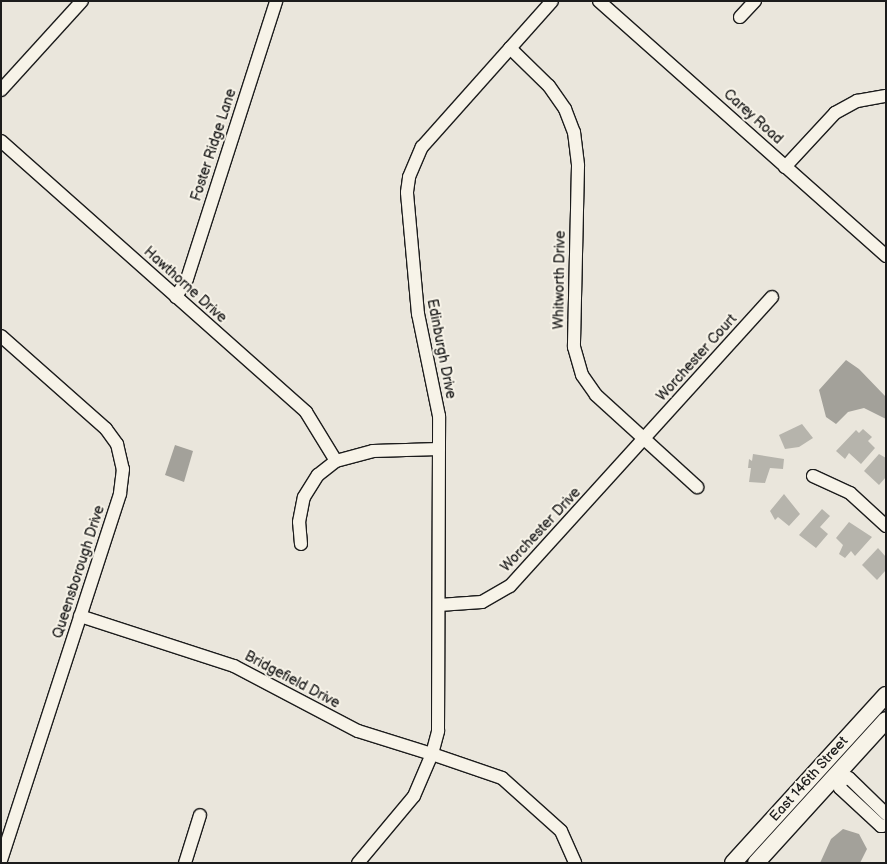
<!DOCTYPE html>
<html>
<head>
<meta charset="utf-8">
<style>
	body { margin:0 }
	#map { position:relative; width:887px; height:864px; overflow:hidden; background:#eae6dc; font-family:"Balsamiq Sans",sans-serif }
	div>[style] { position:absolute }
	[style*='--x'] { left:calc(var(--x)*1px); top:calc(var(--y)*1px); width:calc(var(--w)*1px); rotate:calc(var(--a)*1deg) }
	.water>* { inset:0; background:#a3a19a }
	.building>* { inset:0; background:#b6b4ac }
	.roads { filter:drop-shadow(1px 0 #1c1c1c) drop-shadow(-1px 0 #1c1c1c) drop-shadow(0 1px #1c1c1c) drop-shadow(0 -1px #1c1c1c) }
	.minor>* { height:12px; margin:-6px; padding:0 6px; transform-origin:6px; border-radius:6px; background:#f7f3e8 }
	.major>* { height:16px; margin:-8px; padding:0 8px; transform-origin:8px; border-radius:8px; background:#f7f3e8 }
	span { translate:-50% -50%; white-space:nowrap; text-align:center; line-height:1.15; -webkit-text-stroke:4px #f7f3e8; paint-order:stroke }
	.street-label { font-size:14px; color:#1c1c1c }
	.frame { position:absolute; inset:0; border:2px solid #1c1c1c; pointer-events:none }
</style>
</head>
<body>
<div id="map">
	<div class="water">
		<i style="clip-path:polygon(846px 360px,859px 369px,886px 397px,886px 419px,864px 408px,848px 412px,836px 424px,826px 417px,819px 390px)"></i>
		<i style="clip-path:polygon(175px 445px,193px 451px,184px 482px,165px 475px)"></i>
		<i style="clip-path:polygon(843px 829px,859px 834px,867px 849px,860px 863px,820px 863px,831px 839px)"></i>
	</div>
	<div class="building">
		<i style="clip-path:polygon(802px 424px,813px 438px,799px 447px,785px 449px,779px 435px)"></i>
		<i style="clip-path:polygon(863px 429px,872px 437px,868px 441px,875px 448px,861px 464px,849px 453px,845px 459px,836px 451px,856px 430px,859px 433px)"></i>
		<i style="clip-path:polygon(753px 454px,784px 459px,783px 469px,770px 468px,765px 483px,749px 482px,751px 468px,748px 468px,749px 459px,752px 461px)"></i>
		<i style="clip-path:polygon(879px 454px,886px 458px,886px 477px,879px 485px,864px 471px)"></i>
		<i style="clip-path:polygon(784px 494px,800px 514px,789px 526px,778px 517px,775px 520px,770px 511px)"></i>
		<i style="clip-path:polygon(822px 509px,830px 516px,820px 527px,828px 534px,816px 548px,799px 535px)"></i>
		<i style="clip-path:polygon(849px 522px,872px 537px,855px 556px,851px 551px,845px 558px,839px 554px,843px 545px,836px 538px)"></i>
		<i style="clip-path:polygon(878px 548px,886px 557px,886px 570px,877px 580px,862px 565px)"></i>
	</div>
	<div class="roads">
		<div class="minor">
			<i style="--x:599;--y:1;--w:384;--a:41.6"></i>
			<i style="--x:740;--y:17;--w:22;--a:-47"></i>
			<i style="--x:510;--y:48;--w:54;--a:44.3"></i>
			<i style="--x:549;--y:86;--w:28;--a:55"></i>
			<i style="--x:565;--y:109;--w:25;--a:69"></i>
			<i style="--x:574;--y:132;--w:34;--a:83"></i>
			<i style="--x:578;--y:166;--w:181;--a:91.3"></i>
			<i style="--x:574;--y:347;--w:29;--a:74"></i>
			<i style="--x:582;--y:375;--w:24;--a:55"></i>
			<i style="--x:596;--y:395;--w:137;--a:42.3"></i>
			<i style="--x:1;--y:90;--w:120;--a:-47.7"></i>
			<i style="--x:1;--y:141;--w:408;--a:41.6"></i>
			<i style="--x:306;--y:412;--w:57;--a:58.5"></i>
			<i style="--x:785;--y:167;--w:74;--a:-47.2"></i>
			<i style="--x:835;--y:113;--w:25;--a:-29"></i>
			<i style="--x:857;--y:101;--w:29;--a:-10"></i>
			<i style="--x:176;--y:297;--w:21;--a:-59"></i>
			<i style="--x:187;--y:279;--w:292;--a:-72.2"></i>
			<i style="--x:1;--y:336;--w:140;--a:41.5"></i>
			<i style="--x:106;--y:429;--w:19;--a:54"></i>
			<i style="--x:117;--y:444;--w:26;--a:77"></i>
			<i style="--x:123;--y:469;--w:25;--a:97"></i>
			<i style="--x:120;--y:494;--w:385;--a:108"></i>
			<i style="--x:813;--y:476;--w:41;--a:24.7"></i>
			<i style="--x:850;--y:493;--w:49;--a:42.5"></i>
			<i style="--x:301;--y:544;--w:22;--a:-95"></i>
			<i style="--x:299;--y:522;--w:25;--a:-79"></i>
			<i style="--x:304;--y:497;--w:26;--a:-58"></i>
			<i style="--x:318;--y:475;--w:23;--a:-38"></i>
			<i style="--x:336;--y:461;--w:38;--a:-15"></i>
			<i style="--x:373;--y:451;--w:66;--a:-1.7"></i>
			<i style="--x:439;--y:605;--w:43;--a:-4"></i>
			<i style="--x:482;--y:602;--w:32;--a:-30"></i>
			<i style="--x:510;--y:586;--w:390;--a:-47.8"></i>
			<i style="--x:80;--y:616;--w:162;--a:18"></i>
			<i style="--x:234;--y:666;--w:140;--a:27.7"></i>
			<i style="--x:358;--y:731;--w:77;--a:17.3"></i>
			<i style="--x:432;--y:754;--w:24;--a:-75"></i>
			<i style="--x:438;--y:731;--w:315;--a:-89.8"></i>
			<i style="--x:439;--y:416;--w:104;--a:-101.6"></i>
			<i style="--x:418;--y:314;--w:122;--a:-95.2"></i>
			<i style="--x:407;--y:192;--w:15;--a:-82"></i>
			<i style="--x:409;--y:177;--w:33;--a:-67"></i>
			<i style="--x:422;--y:147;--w:195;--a:-48.3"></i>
			<i style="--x:841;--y:780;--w:8;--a:97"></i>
			<i style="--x:840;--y:788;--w:56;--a:42.8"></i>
			<i style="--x:881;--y:826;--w:5;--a:-11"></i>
			<i style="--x:841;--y:780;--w:8;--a:-14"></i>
			<i style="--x:849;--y:778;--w:52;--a:44.2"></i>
			<i style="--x:185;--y:863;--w:50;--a:-72.6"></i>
			<i style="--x:358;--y:863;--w:87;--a:-50.1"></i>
			<i style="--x:414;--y:796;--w:46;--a:-66.8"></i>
			<i style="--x:432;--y:754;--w:74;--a:18.9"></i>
			<i style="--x:502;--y:778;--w:79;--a:41.9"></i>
			<i style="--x:561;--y:831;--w:35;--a:66"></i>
		</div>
		<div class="major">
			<i style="--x:733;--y:863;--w:227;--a:-47.7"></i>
			<i style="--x:756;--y:863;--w:193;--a:-47.7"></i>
		</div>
	</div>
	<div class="street-label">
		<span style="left:753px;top:117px;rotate:42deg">Carey Road</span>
		<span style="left:214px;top:145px;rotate:-72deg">Foster Ridge Lane</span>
		<span style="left:560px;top:280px;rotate:-89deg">Whitworth Drive</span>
		<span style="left:185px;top:285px;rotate:42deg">Hawthorne Drive</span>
		<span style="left:441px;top:349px;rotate:79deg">Edinburgh Drive</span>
		<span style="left:697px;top:358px;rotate:-48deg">Worchester Court</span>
		<span style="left:541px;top:530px;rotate:-47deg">Worchester Drive</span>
		<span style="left:79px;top:572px;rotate:-72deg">Queensborough Drive</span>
		<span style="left:292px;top:680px;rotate:28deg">Bridgefield Drive</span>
		<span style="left:809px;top:779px;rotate:-48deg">East 146th Street</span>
	</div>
	<div class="frame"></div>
</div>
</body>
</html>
